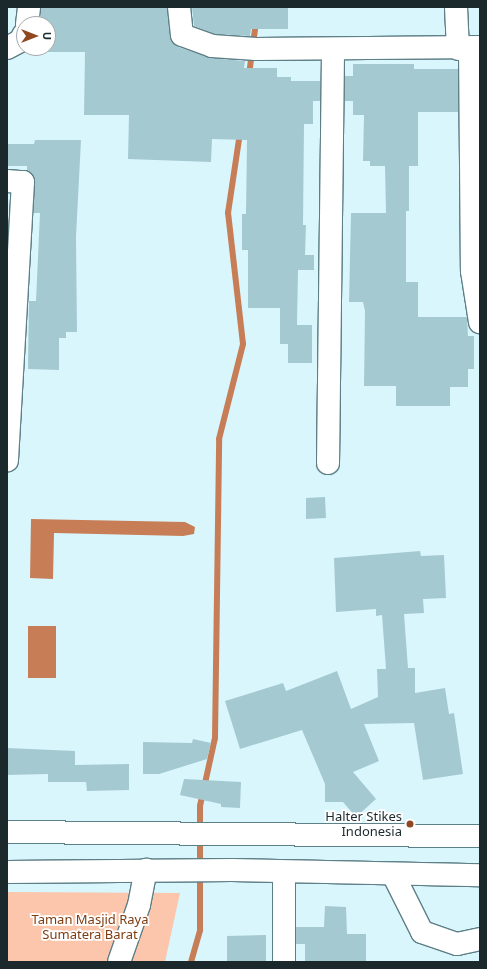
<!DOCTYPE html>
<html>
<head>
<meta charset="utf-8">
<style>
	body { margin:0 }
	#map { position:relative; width:487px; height:969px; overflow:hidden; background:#d9f6fd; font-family:"Noto Sans",sans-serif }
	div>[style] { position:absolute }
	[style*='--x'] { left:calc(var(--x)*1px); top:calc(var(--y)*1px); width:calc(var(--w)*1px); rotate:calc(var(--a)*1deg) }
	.green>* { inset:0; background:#fbc6ab }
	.water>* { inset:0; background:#c77e57 }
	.stream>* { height:6px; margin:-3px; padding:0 3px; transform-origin:3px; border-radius:3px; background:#c77e57 }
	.building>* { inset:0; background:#a5c9d1 }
	.roads { filter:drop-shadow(1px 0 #5d7f86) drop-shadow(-1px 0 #5d7f86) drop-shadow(0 1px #5d7f86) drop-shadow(0 -1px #5d7f86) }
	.minor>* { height:22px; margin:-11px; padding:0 11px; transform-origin:11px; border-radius:11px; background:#fff }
	.major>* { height:22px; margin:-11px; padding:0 11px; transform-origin:11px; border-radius:11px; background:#fff }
	.dots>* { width:11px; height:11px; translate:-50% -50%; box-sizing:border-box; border:2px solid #fff; border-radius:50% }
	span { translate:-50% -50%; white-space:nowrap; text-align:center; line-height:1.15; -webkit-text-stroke:3.5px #fff; paint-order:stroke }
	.poi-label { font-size:13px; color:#1b292c }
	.right { translate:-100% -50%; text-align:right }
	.park-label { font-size:13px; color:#7f3b0f }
	.frame { position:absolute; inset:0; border:8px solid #1b292c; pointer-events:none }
	.north { position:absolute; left:16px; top:16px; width:40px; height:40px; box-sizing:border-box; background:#fff; border:1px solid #a4a9ab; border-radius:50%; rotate:90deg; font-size:11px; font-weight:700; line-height:16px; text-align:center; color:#1b292c }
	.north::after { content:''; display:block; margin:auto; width:14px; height:18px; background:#8f4921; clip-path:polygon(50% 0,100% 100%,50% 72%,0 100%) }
</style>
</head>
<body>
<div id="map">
	<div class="green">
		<i style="clip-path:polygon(7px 892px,180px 893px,165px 962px,7px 962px)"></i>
	</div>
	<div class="water">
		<i style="clip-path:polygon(31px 519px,185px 522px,195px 527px,194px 534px,183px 536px,54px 533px,53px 579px,30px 578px)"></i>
		<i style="clip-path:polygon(28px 626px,56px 626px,56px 678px,28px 678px)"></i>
	</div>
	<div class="stream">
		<i style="--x:249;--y:75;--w:69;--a:-82.5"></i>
		<i style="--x:191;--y:962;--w:33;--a:-74"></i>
		<i style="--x:200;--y:930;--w:124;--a:-90"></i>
		<i style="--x:200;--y:806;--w:70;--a:-77.6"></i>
		<i style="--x:215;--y:738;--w:299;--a:-89.2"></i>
		<i style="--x:219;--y:439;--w:98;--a:-75.8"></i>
		<i style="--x:243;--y:344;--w:132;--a:-96.5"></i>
		<i style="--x:228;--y:213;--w:81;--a:-81.5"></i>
	</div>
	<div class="building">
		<i style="clip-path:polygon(41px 7px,167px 7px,170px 37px,178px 47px,211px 58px,245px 61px,244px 68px,277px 68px,277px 77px,291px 77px,291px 81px,320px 81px,320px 101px,313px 101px,313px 124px,304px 124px,303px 225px,306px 225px,305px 255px,314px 255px,314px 270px,298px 270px,297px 325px,312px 325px,312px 363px,288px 363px,288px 344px,280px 344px,280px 308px,248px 308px,248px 250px,242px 250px,242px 214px,246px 214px,247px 140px,212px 139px,211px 162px,128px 159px,129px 115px,84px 115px,85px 52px,39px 52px,39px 48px,48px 48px,48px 24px,40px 24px)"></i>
		<i style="clip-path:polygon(192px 7px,288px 7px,288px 29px,251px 29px,250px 36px,215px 34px,194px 26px)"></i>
		<i style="clip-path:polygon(353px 64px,414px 64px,414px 69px,458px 69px,458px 112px,418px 112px,418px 166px,409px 166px,409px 211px,406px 211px,406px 282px,418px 282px,418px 317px,467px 317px,468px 336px,474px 336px,474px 369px,468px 369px,468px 387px,450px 387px,450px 406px,396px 406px,396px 386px,364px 386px,365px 311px,363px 302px,349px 302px,351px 213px,386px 213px,385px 166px,370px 166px,370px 161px,363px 161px,364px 115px,353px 115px,353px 101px,345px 101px,345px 76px,353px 76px)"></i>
		<i style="clip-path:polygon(35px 140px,81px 140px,76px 237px,77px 332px,66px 332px,66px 338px,59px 338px,59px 370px,28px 369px,29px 301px,36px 301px,40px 213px,34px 213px,34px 177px,27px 171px,27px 166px,7px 166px,7px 144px,34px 144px)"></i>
		<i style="clip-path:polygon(325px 497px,326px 518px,306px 519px,306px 498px)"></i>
		<i style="clip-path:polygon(420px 551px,421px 556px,444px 555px,446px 598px,423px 599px,424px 613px,404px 614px,408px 668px,415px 668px,415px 693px,445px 688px,449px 714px,454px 713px,463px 774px,423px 780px,414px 723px,364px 724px,379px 761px,353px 772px,376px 799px,356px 817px,343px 802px,325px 802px,325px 784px,302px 730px,240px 749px,225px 701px,283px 683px,286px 691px,337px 671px,351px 709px,378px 697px,377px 669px,386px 669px,382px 615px,376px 616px,376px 609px,336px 612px,334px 558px)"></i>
		<i style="clip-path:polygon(193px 739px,211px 743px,207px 759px,159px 774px,143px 774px,143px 742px,192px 743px)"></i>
		<i style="clip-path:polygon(7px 748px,75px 751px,75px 765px,129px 764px,129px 790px,87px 791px,86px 782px,48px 782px,48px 774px,7px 775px)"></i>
		<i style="clip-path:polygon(184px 779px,241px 782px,240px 808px,221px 807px,221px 804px,180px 795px)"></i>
		<i style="clip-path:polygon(325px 906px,346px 907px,347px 934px,366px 934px,366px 962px,305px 962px,305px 944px,296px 944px,296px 927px,324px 927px)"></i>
		<i style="clip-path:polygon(266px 935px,266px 962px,227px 962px,227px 936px)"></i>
	</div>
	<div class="roads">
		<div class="minor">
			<i style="--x:179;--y:7;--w:28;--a:84"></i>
			<i style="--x:182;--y:35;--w:32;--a:20"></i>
			<i style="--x:212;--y:46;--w:44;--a:3.9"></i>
			<i style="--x:256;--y:49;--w:224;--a:-0.5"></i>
			<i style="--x:456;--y:7;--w:42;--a:87.3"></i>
			<i style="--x:27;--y:24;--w:17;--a:-83"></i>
			<i style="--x:7;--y:48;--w:15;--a:-28"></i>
			<i style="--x:20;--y:41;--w:8;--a:-60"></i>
			<i style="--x:470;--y:48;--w:223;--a:89.5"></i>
			<i style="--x:472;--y:271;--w:52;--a:81.1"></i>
			<i style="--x:7;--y:181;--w:16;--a:4"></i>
			<i style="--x:23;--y:182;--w:279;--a:93.3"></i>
			<i style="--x:328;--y:463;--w:414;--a:-89.3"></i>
			<i style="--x:393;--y:874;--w:65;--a:63.4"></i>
			<i style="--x:422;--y:932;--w:37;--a:19"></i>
			<i style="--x:457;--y:944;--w:24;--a:-12"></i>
			<i style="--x:119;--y:962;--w:60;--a:-70.7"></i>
			<i style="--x:139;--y:905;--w:36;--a:-79"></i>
			<i style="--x:284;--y:962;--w:90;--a:-90"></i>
		</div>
		<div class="major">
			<i style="--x:7;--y:832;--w:473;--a:0.5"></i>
			<i style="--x:7;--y:872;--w:225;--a:-0.5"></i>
			<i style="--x:232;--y:870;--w:248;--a:1.2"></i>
		</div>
	</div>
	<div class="dots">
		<i style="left:410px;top:824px;background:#8f4921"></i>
	</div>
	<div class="poi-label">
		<span class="right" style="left:402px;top:824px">Halter Stikes<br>Indonesia</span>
	</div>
	<div class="park-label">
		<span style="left:90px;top:927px">Taman Masjid Raya<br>Sumatera Barat</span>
	</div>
	<div class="frame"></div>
	<div class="north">U</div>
</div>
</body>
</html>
